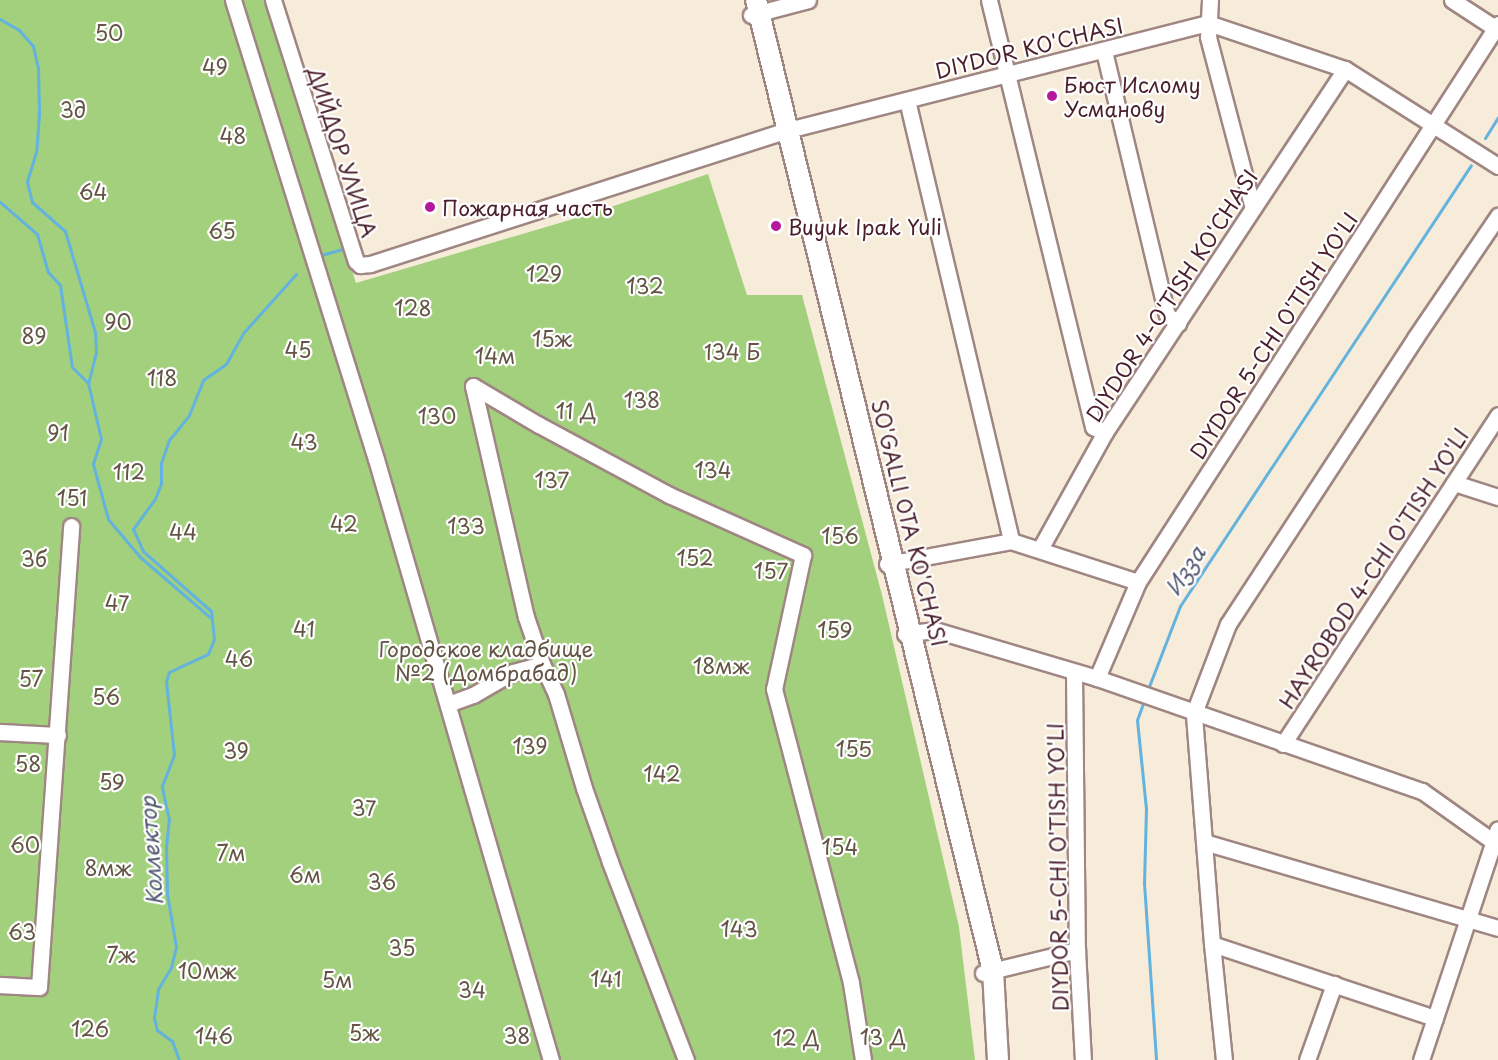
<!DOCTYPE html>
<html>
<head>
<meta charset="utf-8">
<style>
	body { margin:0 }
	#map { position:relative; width:1498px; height:1060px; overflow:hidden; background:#f6ecd9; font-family:"Playpen Sans",sans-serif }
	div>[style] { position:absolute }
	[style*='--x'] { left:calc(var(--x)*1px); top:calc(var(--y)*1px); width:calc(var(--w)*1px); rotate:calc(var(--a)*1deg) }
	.green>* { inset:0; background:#a2d07d }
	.stream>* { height:3px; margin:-1.5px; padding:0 1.5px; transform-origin:1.5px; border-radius:1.5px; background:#64b2de }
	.roads { filter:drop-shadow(2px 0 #a08682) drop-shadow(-2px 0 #a08682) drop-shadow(0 2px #a08682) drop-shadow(0 -2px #a08682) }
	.minor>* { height:15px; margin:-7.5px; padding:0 7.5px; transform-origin:7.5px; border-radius:7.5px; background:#fff }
	.major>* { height:20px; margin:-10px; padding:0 10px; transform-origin:10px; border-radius:10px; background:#fff }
	.dots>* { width:16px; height:16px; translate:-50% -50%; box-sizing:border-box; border:3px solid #fff; border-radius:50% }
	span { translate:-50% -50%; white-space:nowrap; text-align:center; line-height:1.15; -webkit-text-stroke:4.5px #fff; paint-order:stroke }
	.park-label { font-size:21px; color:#645444 }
	.street-label { font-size:21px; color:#4a1f2b }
	.poi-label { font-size:21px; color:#4a1f2b }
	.left { translate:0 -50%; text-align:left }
	.water-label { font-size:22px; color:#545a73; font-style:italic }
</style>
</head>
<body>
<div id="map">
	<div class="green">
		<i style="clip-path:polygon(0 0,266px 0,356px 283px,590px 214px,708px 174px,747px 295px,802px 295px,882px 595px,959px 927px,975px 1060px,0 1060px)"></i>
	</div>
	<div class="stream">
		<i style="--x:0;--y:19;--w:22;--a:30"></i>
		<i style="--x:19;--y:30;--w:21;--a:49"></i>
		<i style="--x:33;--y:46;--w:23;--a:77"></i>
		<i style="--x:38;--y:68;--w:45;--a:88.7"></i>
		<i style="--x:39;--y:113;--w:39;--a:94"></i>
		<i style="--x:36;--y:152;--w:31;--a:107"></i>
		<i style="--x:27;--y:182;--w:21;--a:76"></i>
		<i style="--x:32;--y:202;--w:44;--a:41.3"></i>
		<i style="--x:65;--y:231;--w:105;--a:73.5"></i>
		<i style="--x:95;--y:332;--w:20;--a:87"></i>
		<i style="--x:96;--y:352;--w:32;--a:104"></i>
		<i style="--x:88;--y:383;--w:57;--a:76.9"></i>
		<i style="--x:101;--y:439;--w:26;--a:108"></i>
		<i style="--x:93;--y:464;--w:57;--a:74.7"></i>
		<i style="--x:108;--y:519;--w:50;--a:49.9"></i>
		<i style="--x:140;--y:557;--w:94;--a:40.7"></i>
		<i style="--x:1485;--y:138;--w:25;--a:-58"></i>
		<i style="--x:0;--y:202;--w:49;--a:40.9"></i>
		<i style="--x:37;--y:234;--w:40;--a:74"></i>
		<i style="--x:48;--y:272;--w:18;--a:47"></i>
		<i style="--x:60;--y:285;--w:83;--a:81.7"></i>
		<i style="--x:72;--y:367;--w:23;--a:45"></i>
		<i style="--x:318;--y:256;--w:29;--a:-16"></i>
		<i style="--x:1148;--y:689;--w:89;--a:-68.9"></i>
		<i style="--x:1180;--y:606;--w:528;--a:-56.58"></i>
		<i style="--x:1145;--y:698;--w:23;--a:110"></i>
		<i style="--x:1137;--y:720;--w:88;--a:84.2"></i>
		<i style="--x:1146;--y:808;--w:75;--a:91.5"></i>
		<i style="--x:1144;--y:883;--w:177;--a:86.1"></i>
		<i style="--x:179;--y:1060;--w:20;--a:-110"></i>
		<i style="--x:172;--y:1041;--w:19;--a:-144"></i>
		<i style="--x:157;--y:1030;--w:12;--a:-104"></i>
		<i style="--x:154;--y:1018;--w:29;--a:-82"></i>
		<i style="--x:158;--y:989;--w:26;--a:-59"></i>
		<i style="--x:171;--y:967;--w:21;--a:-76"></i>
		<i style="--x:176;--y:947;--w:54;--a:-99.6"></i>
		<i style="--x:167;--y:894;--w:47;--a:-91.2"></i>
		<i style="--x:166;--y:847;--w:27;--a:-84"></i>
		<i style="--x:169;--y:820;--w:35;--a:-102"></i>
		<i style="--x:162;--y:786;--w:33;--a:-69"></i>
		<i style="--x:174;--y:755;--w:74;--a:-96.2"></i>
		<i style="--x:166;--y:681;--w:9;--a:-72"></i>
		<i style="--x:169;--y:672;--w:43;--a:-24.8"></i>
		<i style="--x:208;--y:654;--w:16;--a:-68"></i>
		<i style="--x:214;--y:639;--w:19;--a:-96"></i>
		<i style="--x:212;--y:620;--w:9;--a:-96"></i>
		<i style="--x:211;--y:611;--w:91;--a:-138.6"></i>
		<i style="--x:143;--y:551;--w:24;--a:-114"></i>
		<i style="--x:133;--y:529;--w:37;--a:-54"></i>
		<i style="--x:155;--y:499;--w:17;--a:-69"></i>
		<i style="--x:161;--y:483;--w:20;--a:-90"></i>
		<i style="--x:161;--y:463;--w:24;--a:-71"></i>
		<i style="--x:169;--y:440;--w:32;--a:-51"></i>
		<i style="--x:189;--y:415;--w:38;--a:-68"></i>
		<i style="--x:203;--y:380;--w:28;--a:-35"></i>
		<i style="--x:226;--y:364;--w:37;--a:-61"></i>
		<i style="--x:244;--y:332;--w:78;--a:-48.1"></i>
	</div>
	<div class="roads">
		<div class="minor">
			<i style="--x:233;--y:0;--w:481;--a:72.7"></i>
			<i style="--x:376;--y:459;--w:626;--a:73.77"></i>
			<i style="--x:273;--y:0;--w:274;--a:72.4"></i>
			<i style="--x:356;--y:261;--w:6;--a:45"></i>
			<i style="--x:360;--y:265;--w:10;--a:-6"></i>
			<i style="--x:370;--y:264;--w:439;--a:-17.8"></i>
			<i style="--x:788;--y:130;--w:433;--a:-14.3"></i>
			<i style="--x:1208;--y:23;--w:145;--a:18.6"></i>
			<i style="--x:1345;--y:69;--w:181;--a:32.4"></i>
			<i style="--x:989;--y:0;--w:439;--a:76.3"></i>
			<i style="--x:1093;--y:427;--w:13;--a:23"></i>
			<i style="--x:1210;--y:0;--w:37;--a:93"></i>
			<i style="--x:1208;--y:37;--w:177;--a:75.3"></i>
			<i style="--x:1452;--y:0;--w:51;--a:33.1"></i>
			<i style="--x:751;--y:15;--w:59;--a:-14.7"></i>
			<i style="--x:1104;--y:51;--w:271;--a:76.6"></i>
			<i style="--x:1167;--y:315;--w:14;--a:36"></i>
			<i style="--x:907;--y:100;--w:453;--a:76.7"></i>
			<i style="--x:473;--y:386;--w:77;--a:30.6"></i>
			<i style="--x:539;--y:425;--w:148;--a:28.3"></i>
			<i style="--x:669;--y:495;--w:147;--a:24.1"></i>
			<i style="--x:803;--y:555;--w:137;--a:102.2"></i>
			<i style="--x:774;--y:689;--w:304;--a:75.3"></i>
			<i style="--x:851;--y:983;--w:78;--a:81.1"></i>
			<i style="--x:473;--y:386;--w:237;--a:77.1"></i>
			<i style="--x:526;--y:617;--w:50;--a:71.2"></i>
			<i style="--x:542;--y:664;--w:33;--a:65"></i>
			<i style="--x:556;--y:694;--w:98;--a:73.4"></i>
			<i style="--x:584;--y:788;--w:78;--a:70.6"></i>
			<i style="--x:610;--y:862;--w:212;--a:69"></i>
			<i style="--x:1454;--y:483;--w:46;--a:17.7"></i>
			<i style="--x:1040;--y:549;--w:134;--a:-60.9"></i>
			<i style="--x:1105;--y:432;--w:435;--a:-56.5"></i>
			<i style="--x:887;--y:564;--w:126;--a:-10.5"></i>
			<i style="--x:1011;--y:541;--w:133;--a:17.9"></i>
			<i style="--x:905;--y:634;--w:30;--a:-8"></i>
			<i style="--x:935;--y:630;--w:169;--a:16.5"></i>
			<i style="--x:1097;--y:678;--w:344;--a:19.2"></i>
			<i style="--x:1422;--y:791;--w:93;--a:35.4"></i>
			<i style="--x:1074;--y:673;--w:277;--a:89.4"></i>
			<i style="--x:1077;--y:950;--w:110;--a:86.9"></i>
			<i style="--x:1097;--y:678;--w:104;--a:-66.9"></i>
			<i style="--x:1138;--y:582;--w:664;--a:-57.17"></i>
			<i style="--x:448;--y:704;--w:27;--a:-20"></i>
			<i style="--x:473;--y:695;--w:46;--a:-29.9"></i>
			<i style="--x:513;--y:672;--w:30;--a:-15"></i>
			<i style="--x:0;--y:732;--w:58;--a:3"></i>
			<i style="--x:1283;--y:744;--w:393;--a:-56.8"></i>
			<i style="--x:1204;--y:842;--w:306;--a:16.3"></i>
			<i style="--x:1212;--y:944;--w:235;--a:18.4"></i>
			<i style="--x:983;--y:973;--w:97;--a:-13.7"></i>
			<i style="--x:0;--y:985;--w:39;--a:3"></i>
			<i style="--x:39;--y:987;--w:462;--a:-86"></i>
			<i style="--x:1224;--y:1060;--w:117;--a:-95.9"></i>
			<i style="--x:1212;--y:944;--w:232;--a:-94.5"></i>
			<i style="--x:1194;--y:713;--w:95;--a:-69.1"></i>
			<i style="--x:1228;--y:624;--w:342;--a:-56.8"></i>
			<i style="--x:1415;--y:338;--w:148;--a:-55.8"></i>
			<i style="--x:1307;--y:1060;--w:81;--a:-70.4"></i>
			<i style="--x:1421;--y:1060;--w:243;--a:-71.6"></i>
		</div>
		<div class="major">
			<i style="--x:756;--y:0;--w:1000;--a:76.28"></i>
			<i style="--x:993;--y:971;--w:89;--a:86.8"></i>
		</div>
	</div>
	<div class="dots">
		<i style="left:1052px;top:96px;background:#b5179e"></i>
		<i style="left:430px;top:207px;background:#b5179e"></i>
		<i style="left:776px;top:226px;background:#b5179e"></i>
	</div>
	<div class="park-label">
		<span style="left:109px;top:32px">50</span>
		<span style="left:215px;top:66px">49</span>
		<span style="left:73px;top:109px">3д</span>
		<span style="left:233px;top:135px">48</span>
		<span style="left:93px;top:191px">64</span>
		<span style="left:222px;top:230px">65</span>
		<span style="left:544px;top:273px">129</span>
		<span style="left:645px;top:285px">132</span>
		<span style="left:413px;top:307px">128</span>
		<span style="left:118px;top:321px">90</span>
		<span style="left:34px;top:335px">89</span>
		<span style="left:552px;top:338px">15ж</span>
		<span style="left:298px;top:349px">45</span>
		<span style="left:732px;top:351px">134 Б</span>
		<span style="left:495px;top:355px">14м</span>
		<span style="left:162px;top:377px">118</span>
		<span style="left:642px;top:399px">138</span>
		<span style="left:576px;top:410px">11 Д</span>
		<span style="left:437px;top:415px">130</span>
		<span style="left:58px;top:432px">91</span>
		<span style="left:304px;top:441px">43</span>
		<span style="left:713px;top:469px">134</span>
		<span style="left:129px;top:471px">112</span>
		<span style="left:552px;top:479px">137</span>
		<span style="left:72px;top:497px">151</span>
		<span style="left:344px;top:523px">42</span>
		<span style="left:466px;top:525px">133</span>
		<span style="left:183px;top:531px">44</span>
		<span style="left:840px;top:535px">156</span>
		<span style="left:695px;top:557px">152</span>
		<span style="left:34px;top:558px">3б</span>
		<span style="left:771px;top:570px">157</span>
		<span style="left:117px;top:602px">47</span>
		<span style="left:304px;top:628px">41</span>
		<span style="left:835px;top:629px">159</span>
		<span style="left:486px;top:660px">Городское кладбище<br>№2 (Домбрабад)</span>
		<span style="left:239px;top:658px">46</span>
		<span style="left:721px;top:665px">18мж</span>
		<span style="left:31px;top:678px">57</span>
		<span style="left:106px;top:696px">56</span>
		<span style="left:530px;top:745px">139</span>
		<span style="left:854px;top:748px">155</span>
		<span style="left:236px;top:750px">39</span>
		<span style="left:28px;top:763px">58</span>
		<span style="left:662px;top:773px">142</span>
		<span style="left:112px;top:781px">59</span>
		<span style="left:364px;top:807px">37</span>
		<span style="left:25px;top:844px">60</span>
		<span style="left:840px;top:846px">154</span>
		<span style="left:231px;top:852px">7м</span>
		<span style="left:108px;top:867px">8мж</span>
		<span style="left:305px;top:874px">6м</span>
		<span style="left:382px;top:881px">36</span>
		<span style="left:739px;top:928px">143</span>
		<span style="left:22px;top:931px">63</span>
		<span style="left:402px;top:947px">35</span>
		<span style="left:121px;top:954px">7ж</span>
		<span style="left:207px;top:970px">10мж</span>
		<span style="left:606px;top:978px">141</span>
		<span style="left:337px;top:979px">5м</span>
		<span style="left:472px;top:989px">34</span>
		<span style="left:90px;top:1028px">126</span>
		<span style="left:364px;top:1032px">5ж</span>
		<span style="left:214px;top:1035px">146</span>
		<span style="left:517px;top:1035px">38</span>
		<span style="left:883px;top:1036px">13 Д</span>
		<span style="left:796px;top:1037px">12 Д</span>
	</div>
	<div class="street-label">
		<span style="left:1029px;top:47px;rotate:-14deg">DIYDOR KO'CHASI</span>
		<span style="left:343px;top:152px;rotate:72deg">ДИЙДОР УЛИЦА</span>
		<span style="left:1171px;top:295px;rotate:-57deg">DIYDOR 4-O'TISH KO'CHASI</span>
		<span style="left:1273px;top:335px;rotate:-57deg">DIYDOR 5-CHI O'TISH YO'LI</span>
		<span style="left:910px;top:523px;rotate:76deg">SO'GALLI OTA KO'CHASI</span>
		<span style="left:1373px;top:568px;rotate:-57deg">HAYROBOD 4-CHI O'TISH YO'LI</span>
		<span style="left:1057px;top:867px;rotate:-91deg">DIYDOR 5-CHI O'TISH YO'LI</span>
	</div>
	<div class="poi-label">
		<span class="left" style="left:1064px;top:96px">Бюст Ислому<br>Усманову</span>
		<span class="left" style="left:442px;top:207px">Пожарная часть</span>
		<span class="left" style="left:788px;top:226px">Buyuk Ipak Yuli</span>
	</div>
	<div class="water-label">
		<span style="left:1184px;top:570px;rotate:-57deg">Изза</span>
		<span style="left:150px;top:851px;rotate:-94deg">Коллектор</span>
	</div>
</div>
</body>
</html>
